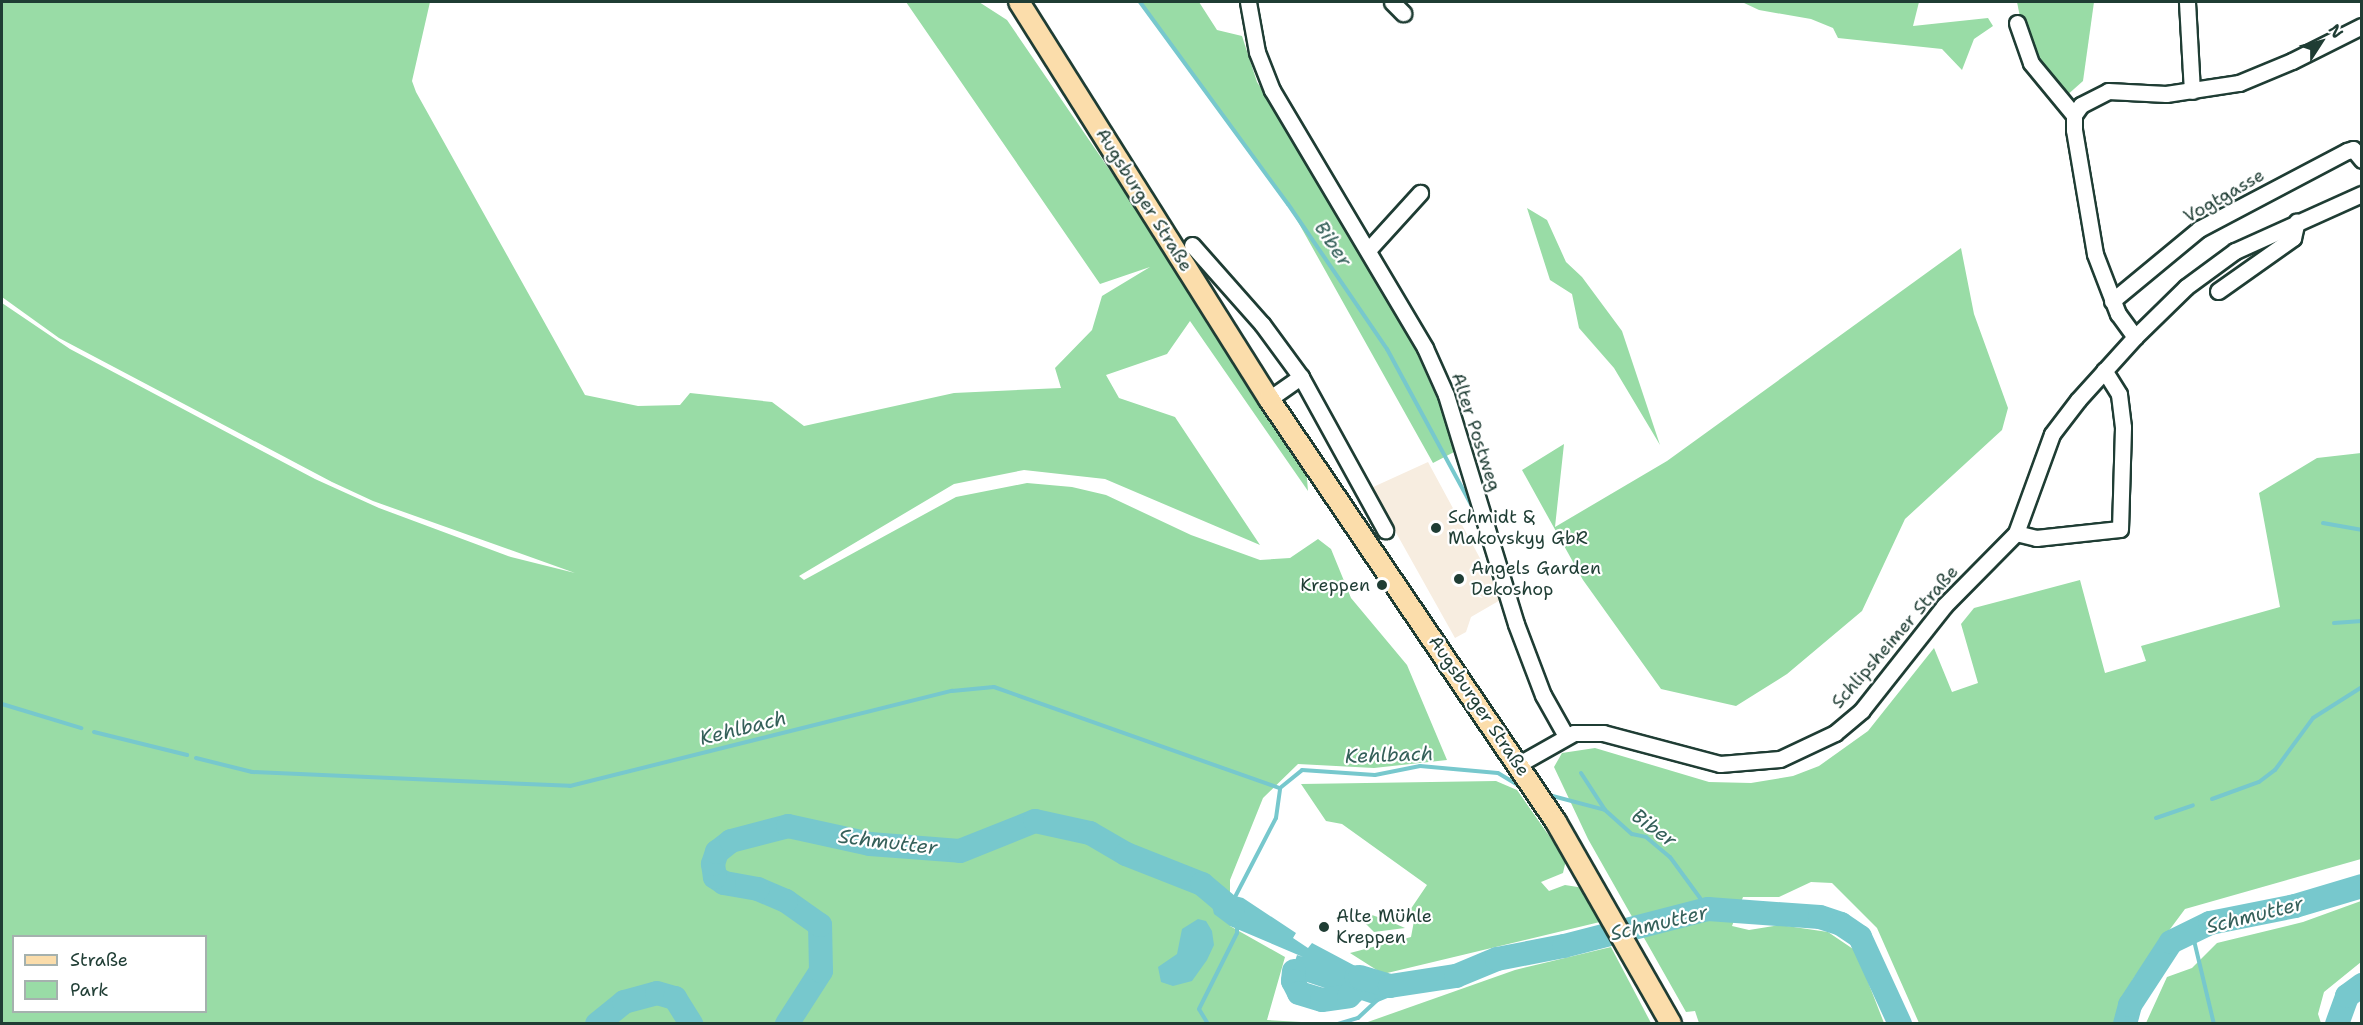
<!DOCTYPE html>
<html>
<head>
<meta charset="utf-8">
<style>
	body { margin:0 }
	#map { position:relative; width:2363px; height:1025px; overflow:hidden; background:#fff; font-family:"Shantell Sans",sans-serif }
	div>[style] { position:absolute }
	[style*='--x'] { left:calc(var(--x)*1px); top:calc(var(--y)*1px); width:calc(var(--w)*1px); rotate:calc(var(--a)*1deg) }
	.built>* { inset:0; background:#f7ede0 }
	.green>* { inset:0; background:#99dca6 }
	.water>* { inset:0; background:#77c8cd }
	.stream>* { height:4px; margin:-2px; padding:0 2px; transform-origin:2px; border-radius:2px; background:#77c8cd }
	.river>* { height:24px; margin:-12px; padding:0 12px; transform-origin:12px; border-radius:12px; background:#77c8cd }
	.roads { filter:drop-shadow(2px 0 #1f3d34) drop-shadow(-2px 0 #1f3d34) drop-shadow(0 2px #1f3d34) drop-shadow(0 -2px #1f3d34) }
	.minor>* { height:15px; margin:-7.5px; padding:0 7.5px; transform-origin:7.5px; border-radius:7.5px; background:#fff }
	.major>* { height:20px; margin:-10px; padding:0 10px; transform-origin:10px; border-radius:10px; background:#fbddab }
	.dots>* { width:16px; height:16px; translate:-50% -50%; box-sizing:border-box; border:3px solid #fff; border-radius:50% }
	span { translate:-50% -50%; white-space:nowrap; text-align:center; line-height:1.15; -webkit-text-stroke:4.5px #fff; paint-order:stroke }
	.street-label { font-size:18px; color:#1f3d34 }
	.poi-label { font-size:18px; color:#1f3d34 }
	.left { translate:0 -50%; text-align:left }
	.right { translate:-100% -50%; text-align:right }
	.water-label { font-size:20px; color:#35605a; font-style:italic }
	.frame { position:absolute; inset:0; border:3px solid #1f3d34; pointer-events:none }
	.legend { position:absolute; left:12px; top:935px; width:195px; height:78px; box-sizing:border-box; background:#fff; border:2px solid #a5b1ae; margin:0; padding:8px 10px; list-style:none; font-size:18px; color:#1f3d34 }
	.legend li { display:flex; align-items:center; gap:12px; height:30px }
	.legend b { width:30px; border:2px solid #a5b1ae }
	.north { position:absolute; left:2291px; top:12px; width:60px; height:60px; -webkit-text-stroke:4px #fff; paint-order:stroke; rotate:54deg; font-size:16px; font-weight:700; line-height:24px; text-align:center; color:#1f3d34 }
	.north::after { content:''; display:block; margin:auto; width:21px; height:27px; background:#1f3d34; clip-path:polygon(50% 0,100% 100%,50% 72%,0 100%) }
</style>
</head>
<body>
<div id="map">
	<div class="built">
		<i style="clip-path:polygon(1428px 462px,1502px 599px,1471px 617px,1466px 632px,1455px 638px,1371px 488px)"></i>
	</div>
	<div class="green">
		<i style="clip-path:polygon(evenodd,2px 2px,430px 2px,412px 81px,416px 92px,585px 395px,638px 406px,680px 405px,690px 393px,772px 402px,804px 426px,954px 393px,1061px 388px,1055px 368px,1092px 330px,1102px 296px,1150px 267px,1100px 284px,906px 2px,979px 2px,1007px 20px,1224px 337px,1306px 467px,1308px 491px,1190px 321px,1167px 354px,1106px 375px,1119px 398px,1175px 417px,1260px 545px,1105px 479px,1024px 470px,954px 484px,799px 576px,804px 580px,956px 497px,1027px 483px,1072px 487px,1106px 495px,1191px 535px,1260px 560px,1290px 558px,1318px 539px,1331px 549px,1351px 598px,1407px 665px,1447px 760px,1374px 768px,1298px 764px,1263px 798px,1230px 880px,1230px 926px,1285px 957px,1267px 1020px,1319px 1023px,2px 1023px,2px 303px,70px 349px,315px 479px,379px 508px,511px 557px,575px 573px,373px 501px,332px 482px,59px 338px,2px 297px,2px 2px,14px 936px,206px 936px,206px 1012px,14px 1012px,14px 936px)"></i>
		<i style="clip-path:polygon(1140px 2px,1199px 2px,1217px 30px,1242px 36px,1257px 82px,1326px 188px,1410px 338px,1441px 407px,1456px 451px,1433px 463px,1288px 204px)"></i>
		<i style="clip-path:polygon(1742px 2px,1919px 2px,1913px 26px,1988px 18px,1993px 26px,1974px 39px,1962px 70px,1942px 49px,1838px 38px,1833px 28px,1811px 19px,1759px 10px)"></i>
		<i style="clip-path:polygon(2017px 2px,2094px 2px,2083px 81px,2065px 97px,2023px 32px)"></i>
		<i style="clip-path:polygon(1527px 208px,1547px 220px,1566px 262px,1582px 277px,1622px 331px,1660px 445px,1614px 368px,1579px 328px,1572px 294px,1550px 280px)"></i>
		<i style="clip-path:polygon(1961px 248px,1974px 314px,2008px 408px,2002px 430px,1905px 519px,1862px 611px,1787px 674px,1736px 706px,1661px 689px,1583px 580px,1522px 470px,1564px 444px,1555px 527px,1667px 461px)"></i>
		<i style="clip-path:polygon(2361px 453px,2361px 859px,2185px 909px,2133px 979px,2114px 1023px,1919px 1023px,1877px 928px,1832px 883px,1811px 882px,1779px 897px,1743px 897px,1732px 926px,1749px 930px,1780px 925px,1828px 932px,1856px 951px,1884px 1023px,1699px 1023px,1695px 1011px,1686px 1012px,1588px 839px,1554px 767px,1562px 753px,1595px 748px,1709px 782px,1751px 783px,1793px 776px,1819px 766px,1868px 731px,1934px 648px,1952px 692px,1978px 683px,1961px 624px,1974px 608px,2080px 580px,2105px 673px,2146px 661px,2141px 646px,2280px 607px,2259px 493px,2317px 458px)"></i>
		<i style="clip-path:polygon(1496px 781px,1517px 790px,1566px 860px,1563px 873px,1541px 882px,1549px 891px,1565px 885px,1584px 888px,1604px 921px,1383px 974px,1350px 953px,1411px 937px,1414px 921px,1406px 916px,1427px 885px,1342px 824px,1326px 821px,1301px 784px)"></i>
		<i style="clip-path:polygon(2361px 901px,2361px 962px,2324px 992px,2318px 1014px,2321px 1023px,2146px 1023px,2167px 977px,2192px 968px,2217px 943px,2303px 922px)"></i>
		<i style="clip-path:polygon(1372px 915px,1389px 921px,1405px 928px,1374px 932px,1364px 922px,1364px 916px)"></i>
		<i style="clip-path:polygon(1611px 947px,1651px 1023px,1365px 1023px,1515px 970px)"></i>
	</div>
	<div class="water">
		<i style="clip-path:polygon(1208px 889px,1243px 898px,1296px 933px,1293px 938px,1308px 948px,1312px 943px,1376px 977px,1388px 978px,1393px 990px,1390px 997px,1373px 1004px,1301px 980px,1293px 967px,1297px 955px,1303px 957px,1230px 926px,1214px 914px)"></i>
		<i style="clip-path:polygon(1198px 919px,1206px 921px,1212px 931px,1214px 945px,1207px 960px,1192px 981px,1173px 986px,1161px 982px,1158px 967px,1177px 954px,1182px 929px)"></i>
	</div>
	<div class="stream">
		<i style="--x:1140;--y:2;--w:250;--a:53.8"></i>
		<i style="--x:1288;--y:204;--w:176;--a:55.7"></i>
		<i style="--x:1387;--y:349;--w:185;--a:61.6"></i>
		<i style="--x:2323;--y:523;--w:40;--a:10"></i>
		<i style="--x:2334;--y:623;--w:28;--a:-4"></i>
		<i style="--x:2;--y:704;--w:83;--a:16.9"></i>
		<i style="--x:94;--y:732;--w:96;--a:13.9"></i>
		<i style="--x:196;--y:758;--w:58;--a:14"></i>
		<i style="--x:252;--y:772;--w:318;--a:2.5"></i>
		<i style="--x:570;--y:786;--w:394;--a:-14"></i>
		<i style="--x:952;--y:691;--w:42;--a:-5.4"></i>
		<i style="--x:994;--y:687;--w:303;--a:19.5"></i>
		<i style="--x:1280;--y:788;--w:28;--a:-39"></i>
		<i style="--x:1302;--y:770;--w:73;--a:3.9"></i>
		<i style="--x:1375;--y:775;--w:46;--a:-11.3"></i>
		<i style="--x:1420;--y:766;--w:78;--a:5.1"></i>
		<i style="--x:1498;--y:773;--w:29;--a:31"></i>
		<i style="--x:1581;--y:773;--w:44;--a:57"></i>
		<i style="--x:1605;--y:810;--w:36;--a:42"></i>
		<i style="--x:1632;--y:834;--w:14;--a:12"></i>
		<i style="--x:1646;--y:837;--w:31;--a:40"></i>
		<i style="--x:1670;--y:857;--w:64;--a:53.8"></i>
		<i style="--x:1545;--y:794;--w:62;--a:14.9"></i>
		<i style="--x:2212;--y:799;--w:50;--a:-19.9"></i>
		<i style="--x:2259;--y:782;--w:20;--a:-37"></i>
		<i style="--x:2275;--y:770;--w:64;--a:-53.8"></i>
		<i style="--x:2313;--y:718;--w:58;--a:-32.3"></i>
		<i style="--x:2156;--y:818;--w:39;--a:-19"></i>
		<i style="--x:1235;--y:897;--w:89;--a:-62.6"></i>
		<i style="--x:1276;--y:818;--w:30;--a:-82"></i>
		<i style="--x:2192;--y:932;--w:95;--a:76.6"></i>
		<i style="--x:1208;--y:1024;--w:17;--a:-121"></i>
		<i style="--x:1199;--y:1009;--w:85;--a:-63.4"></i>
		<i style="--x:1237;--y:933;--w:10;--a:-90"></i>
		<i style="--x:1338;--y:1024;--w:21;--a:-17"></i>
		<i style="--x:1358;--y:1018;--w:26;--a:-43"></i>
	</div>
	<div class="river">
		<i style="--x:1294;--y:971;--w:10;--a:96"></i>
		<i style="--x:1293;--y:981;--w:13;--a:63"></i>
		<i style="--x:1299;--y:993;--w:24;--a:17"></i>
		<i style="--x:1322;--y:1000;--w:27;--a:-8"></i>
		<i style="--x:1349;--y:996;--w:23;--a:-45"></i>
		<i style="--x:1365;--y:980;--w:9;--a:-162"></i>
		<i style="--x:1360;--y:977;--w:31;--a:17"></i>
		<i style="--x:1390;--y:986;--w:67;--a:-8.6"></i>
		<i style="--x:1456;--y:976;--w:44;--a:-22.5"></i>
		<i style="--x:1497;--y:959;--w:68;--a:-11"></i>
		<i style="--x:1564;--y:946;--w:149;--a:-14.4"></i>
		<i style="--x:1708;--y:909;--w:112;--a:4.1"></i>
		<i style="--x:1820;--y:917;--w:22;--a:18"></i>
		<i style="--x:1841;--y:924;--w:23;--a:34"></i>
		<i style="--x:1860;--y:937;--w:96;--a:65.3"></i>
		<i style="--x:597;--y:1024;--w:35;--a:-39"></i>
		<i style="--x:624;--y:1002;--w:34;--a:-15"></i>
		<i style="--x:657;--y:993;--w:19;--a:16"></i>
		<i style="--x:675;--y:998;--w:31;--a:58"></i>
		<i style="--x:787;--y:1024;--w:63;--a:-57.3"></i>
		<i style="--x:821;--y:971;--w:46;--a:-91.2"></i>
		<i style="--x:820;--y:925;--w:42;--a:-144.8"></i>
		<i style="--x:786;--y:901;--w:30;--a:-157"></i>
		<i style="--x:758;--y:889;--w:35;--a:-170"></i>
		<i style="--x:724;--y:883;--w:11;--a:-146"></i>
		<i style="--x:715;--y:877;--w:13;--a:-99"></i>
		<i style="--x:713;--y:864;--w:13;--a:-72"></i>
		<i style="--x:717;--y:852;--w:18;--a:-38"></i>
		<i style="--x:731;--y:841;--w:59;--a:-14.7"></i>
		<i style="--x:788;--y:826;--w:84;--a:12.4"></i>
		<i style="--x:870;--y:844;--w:90;--a:4.4"></i>
		<i style="--x:960;--y:851;--w:81;--a:-21.8"></i>
		<i style="--x:1035;--y:821;--w:56;--a:12.3"></i>
		<i style="--x:1090;--y:833;--w:42;--a:30.3"></i>
		<i style="--x:1126;--y:854;--w:82;--a:21.5"></i>
		<i style="--x:1202;--y:884;--w:40;--a:40"></i>
		<i style="--x:2125;--y:1024;--w:20;--a:-75"></i>
		<i style="--x:2130;--y:1005;--w:75;--a:-56.9"></i>
		<i style="--x:2171;--y:942;--w:43;--a:-26"></i>
		<i style="--x:2210;--y:923;--w:87;--a:-11.3"></i>
		<i style="--x:2295;--y:906;--w:70;--a:-16.6"></i>
		<i style="--x:2337;--y:1024;--w:30;--a:-70"></i>
		<i style="--x:2347;--y:996;--w:19;--a:-36"></i>
	</div>
	<div class="roads">
		<div class="minor">
			<i style="--x:1248;--y:2;--w:51;--a:79.8"></i>
			<i style="--x:1257;--y:52;--w:41;--a:68.5"></i>
			<i style="--x:1272;--y:90;--w:300;--a:59.3"></i>
			<i style="--x:1425;--y:348;--w:51;--a:65.9"></i>
			<i style="--x:1446;--y:395;--w:239;--a:73"></i>
			<i style="--x:1516;--y:624;--w:76;--a:69.2"></i>
			<i style="--x:1543;--y:695;--w:47;--a:60.7"></i>
			<i style="--x:1392;--y:2;--w:16;--a:45"></i>
			<i style="--x:2187;--y:2;--w:89;--a:86.8"></i>
			<i style="--x:2017;--y:23;--w:42;--a:70.7"></i>
			<i style="--x:2031;--y:63;--w:67;--a:50.4"></i>
			<i style="--x:1192;--y:245;--w:106;--a:48.5"></i>
			<i style="--x:1262;--y:324;--w:66;--a:53.7"></i>
			<i style="--x:1301;--y:377;--w:175;--a:61.2"></i>
			<i style="--x:1369;--y:249;--w:76;--a:-47.7"></i>
			<i style="--x:2218;--y:291;--w:92;--a:-35.2"></i>
			<i style="--x:2293;--y:238;--w:17;--a:-77"></i>
			<i style="--x:2112;--y:301;--w:113;--a:-39.6"></i>
			<i style="--x:2199;--y:229;--w:167;--a:-27.8"></i>
			<i style="--x:2347;--y:151;--w:6;--a:-18"></i>
			<i style="--x:2353;--y:149;--w:14;--a:51"></i>
			<i style="--x:2135;--y:337;--w:29;--a:-126"></i>
			<i style="--x:2118;--y:314;--w:64;--a:-111"></i>
			<i style="--x:2095;--y:254;--w:126;--a:-99.6"></i>
			<i style="--x:2074;--y:130;--w:15;--a:-90"></i>
			<i style="--x:2074;--y:115;--w:12;--a:-55"></i>
			<i style="--x:2081;--y:105;--w:30;--a:-27"></i>
			<i style="--x:2108;--y:91;--w:58;--a:3"></i>
			<i style="--x:2166;--y:94;--w:74;--a:-8.6"></i>
			<i style="--x:2239;--y:83;--w:57;--a:-22.5"></i>
			<i style="--x:2292;--y:61;--w:78;--a:-26.6"></i>
			<i style="--x:1269;--y:399;--w:39;--a:-35"></i>
			<i style="--x:2016;--y:533;--w:21;--a:14"></i>
			<i style="--x:2036;--y:538;--w:84;--a:-6.1"></i>
			<i style="--x:2120;--y:529;--w:102;--a:-88.3"></i>
			<i style="--x:2123;--y:427;--w:33;--a:-97"></i>
			<i style="--x:2119;--y:394;--w:28;--a:-122"></i>
			<i style="--x:1519;--y:764;--w:63;--a:-29.4"></i>
			<i style="--x:1574;--y:733;--w:29;--a:0"></i>
			<i style="--x:1603;--y:733;--w:121;--a:14.8"></i>
			<i style="--x:1720;--y:764;--w:60;--a:-4.8"></i>
			<i style="--x:1780;--y:759;--w:61;--a:-25.3"></i>
			<i style="--x:1835;--y:733;--w:35;--a:-40"></i>
			<i style="--x:1862;--y:710;--w:132;--a:-51.7"></i>
			<i style="--x:1944;--y:606;--w:103;--a:-45.4"></i>
			<i style="--x:2016;--y:533;--w:105;--a:-70"></i>
			<i style="--x:2052;--y:434;--w:43;--a:-52.6"></i>
			<i style="--x:2078;--y:400;--w:85;--a:-47.9"></i>
			<i style="--x:2135;--y:337;--w:71;--a:-44.4"></i>
			<i style="--x:2186;--y:287;--w:61;--a:-36.3"></i>
			<i style="--x:2235;--y:251;--w:139;--a:-24.2"></i>
		</div>
		<div class="major">
			<i style="--x:1019;--y:2;--w:469;--a:57.8"></i>
			<i style="--x:1269;--y:399;--w:511;--a:55.84"></i>
			<i style="--x:1556;--y:822;--w:232;--a:60.3"></i>
		</div>
	</div>
	<div class="dots">
		<i style="left:1436px;top:528px;background:#1f3d34"></i>
		<i style="left:1459px;top:579px;background:#1f3d34"></i>
		<i style="left:1382px;top:585px;background:#1f3d34"></i>
		<i style="left:1324px;top:927px;background:#1f3d34"></i>
	</div>
	<div class="street-label">
		<span style="left:2224px;top:196px;rotate:-30deg">Vogtgasse</span>
		<span style="left:1144px;top:200px;rotate:58deg">Augsburger Straße</span>
		<span style="left:1476px;top:432px;rotate:72deg">Alter Postweg</span>
		<span style="left:1895px;top:637px;rotate:-49deg">Schlipsheimer Straße</span>
		<span style="left:1479px;top:706px;rotate:56deg">Augsburger Straße</span>
	</div>
	<div class="poi-label">
		<span class="left" style="left:1448px;top:528px">Schmidt &amp;<br>Makovskyy GbR</span>
		<span class="left" style="left:1471px;top:579px">Angels Garden<br>Dekoshop</span>
		<span class="right" style="left:1370px;top:585px">Kreppen</span>
		<span class="left" style="left:1336px;top:927px">Alte Mühle<br>Kreppen</span>
	</div>
	<div class="water-label">
		<span style="left:1333px;top:244px;rotate:56deg">Biber</span>
		<span style="left:743px;top:728px;rotate:-14deg">Kehlbach</span>
		<span style="left:1389px;top:755px;rotate:-2deg">Kehlbach</span>
		<span style="left:1654px;top:828px;rotate:36deg">Biber</span>
		<span style="left:888px;top:842px;rotate:7deg">Schmutter</span>
		<span style="left:2255px;top:915px;rotate:-14deg">Schmutter</span>
		<span style="left:1659px;top:923px;rotate:-13deg">Schmutter</span>
	</div>
	<div class="frame"></div>
	<ul class="legend">
	<li><b style="height:8px;background:#fbddab"></b>Straße</li>
	<li><b style="height:16px;background:#99dca6"></b>Park</li>
	</ul>
	<div class="north">N</div>
</div>
</body>
</html>
